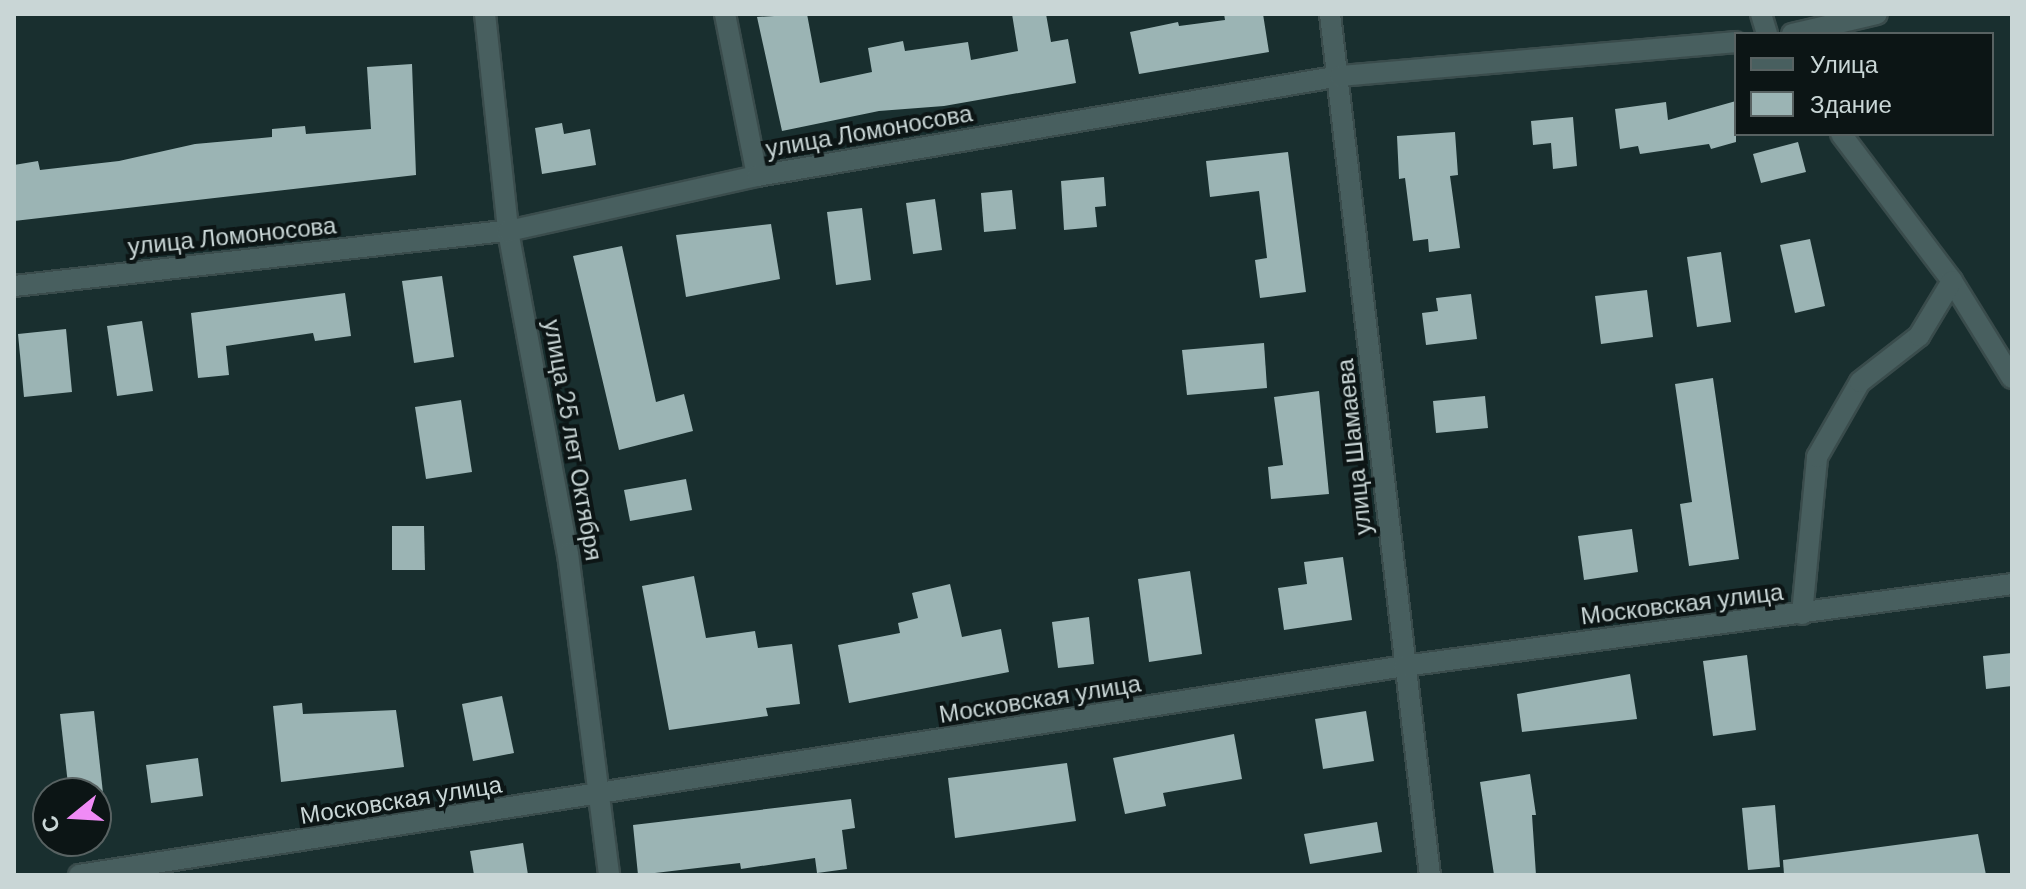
<!DOCTYPE html>
<html>
<head>
<meta charset="utf-8">
<style>
	body { margin:0 }
	#map { position:relative; width:2026px; height:889px; overflow:hidden; background:#192f2f; font-family:"DM Sans",sans-serif }
	div>[style] { position:absolute }
	[style*='--x'] { left:calc(var(--x)*1px); top:calc(var(--y)*1px); width:calc(var(--w)*1px); rotate:calc(var(--a)*1deg) }
	.building>* { inset:0; background:#9bb4b4 }
	.roads { filter:drop-shadow(2px 0 #3a4c4c) drop-shadow(-2px 0 #3a4c4c) drop-shadow(0 2px #3a4c4c) drop-shadow(0 -2px #3a4c4c) }
	.minor>* { height:20px; margin:-10px; padding:0 10px; transform-origin:10px; border-radius:10px; background:#485f5f }
	span { translate:-50% -50%; white-space:nowrap; text-align:center; line-height:1.15; -webkit-text-stroke:8px #0c1515; paint-order:stroke }
	.street-label { font-size:24px; color:#c9d6d6 }
	.frame { position:absolute; inset:0; border:16px solid #c9d6d6; pointer-events:none }
	.legend { position:absolute; left:1734px; top:32px; width:260px; height:104px; box-sizing:border-box; background:#0c1515; border:2px solid #586262; margin:0; padding:10px 14px; list-style:none; font-size:24px; color:#c9d6d6 }
	.legend li { display:flex; align-items:center; gap:16px; height:40px }
	.legend b { width:40px; border:2px solid #586262 }
	.north { position:absolute; left:32px; top:777px; width:80px; height:80px; box-sizing:border-box; background:#0c1515; border:2px solid #586262; border-radius:50%; rotate:252deg; font-size:22px; font-weight:700; line-height:32px; text-align:center; color:#c9d6d6 }
	.north::after { content:''; display:block; margin:auto; width:28px; height:36px; background:#f08bf6; clip-path:polygon(50% 0,100% 100%,50% 72%,0 100%) }
</style>
</head>
<body>
<div id="map">
	<div class="building">
		<i style="clip-path:polygon(807px 14px,820px 83px,872px 72px,868px 48px,903px 41px,905px 51px,968px 42px,971px 60px,1018px 51px,1012px 14px,1046px 14px,1051px 42px,1068px 39px,1076px 83px,944px 106px,879px 111px,782px 131px,757px 17px)"></i>
		<i style="clip-path:polygon(1224px 14px,1263px 14px,1269px 52px,1139px 74px,1130px 32px,1178px 22px,1179px 26px,1225px 20px)"></i>
		<i style="clip-path:polygon(412px 64px,416px 175px,14px 221px,14px 165px,38px 161px,40px 170px,119px 161px,195px 144px,272px 137px,272px 129px,305px 126px,306px 134px,371px 129px,367px 67px)"></i>
		<i style="clip-path:polygon(1736px 101px,1736px 142px,1711px 149px,1709px 144px,1640px 154px,1638px 146px,1620px 149px,1615px 109px,1666px 102px,1668px 120px)"></i>
		<i style="clip-path:polygon(1573px 117px,1577px 166px,1553px 169px,1551px 143px,1533px 145px,1531px 121px)"></i>
		<i style="clip-path:polygon(562px 123px,564px 134px,590px 129px,596px 165px,542px 174px,535px 128px)"></i>
		<i style="clip-path:polygon(1455px 132px,1458px 175px,1450px 176px,1460px 248px,1429px 252px,1428px 239px,1413px 241px,1405px 178px,1399px 179px,1397px 136px)"></i>
		<i style="clip-path:polygon(1798px 142px,1806px 172px,1761px 183px,1753px 154px)"></i>
		<i style="clip-path:polygon(1288px 152px,1306px 292px,1260px 298px,1255px 260px,1267px 258px,1259px 191px,1210px 197px,1206px 161px)"></i>
		<i style="clip-path:polygon(1104px 177px,1106px 206px,1095px 207px,1097px 227px,1064px 230px,1061px 181px)"></i>
		<i style="clip-path:polygon(1012px 190px,1016px 229px,984px 232px,981px 193px)"></i>
		<i style="clip-path:polygon(935px 199px,942px 250px,913px 254px,906px 203px)"></i>
		<i style="clip-path:polygon(862px 208px,871px 280px,836px 285px,827px 212px)"></i>
		<i style="clip-path:polygon(771px 224px,780px 279px,686px 297px,676px 235px)"></i>
		<i style="clip-path:polygon(1810px 239px,1825px 306px,1795px 313px,1780px 245px)"></i>
		<i style="clip-path:polygon(622px 246px,656px 402px,684px 394px,693px 431px,619px 450px,573px 256px)"></i>
		<i style="clip-path:polygon(1721px 252px,1731px 322px,1697px 327px,1687px 257px)"></i>
		<i style="clip-path:polygon(442px 276px,454px 357px,414px 363px,402px 281px)"></i>
		<i style="clip-path:polygon(1647px 290px,1653px 337px,1601px 344px,1595px 296px)"></i>
		<i style="clip-path:polygon(345px 293px,351px 336px,315px 341px,313px 333px,226px 346px,229px 375px,198px 378px,191px 313px)"></i>
		<i style="clip-path:polygon(1471px 294px,1477px 339px,1426px 345px,1422px 313px,1438px 311px,1436px 298px)"></i>
		<i style="clip-path:polygon(142px 321px,153px 391px,117px 396px,107px 326px)"></i>
		<i style="clip-path:polygon(66px 329px,72px 392px,24px 397px,18px 334px)"></i>
		<i style="clip-path:polygon(1264px 343px,1267px 388px,1187px 395px,1182px 350px)"></i>
		<i style="clip-path:polygon(1713px 378px,1739px 559px,1689px 566px,1680px 504px,1692px 502px,1675px 384px)"></i>
		<i style="clip-path:polygon(1319px 391px,1329px 494px,1271px 499px,1268px 467px,1283px 465px,1274px 397px)"></i>
		<i style="clip-path:polygon(1485px 396px,1488px 428px,1436px 433px,1433px 401px)"></i>
		<i style="clip-path:polygon(461px 400px,472px 472px,426px 479px,415px 407px)"></i>
		<i style="clip-path:polygon(686px 479px,692px 510px,630px 521px,624px 490px)"></i>
		<i style="clip-path:polygon(392px 526px,424px 526px,425px 570px,392px 570px)"></i>
		<i style="clip-path:polygon(1632px 529px,1638px 572px,1584px 580px,1578px 536px)"></i>
		<i style="clip-path:polygon(1343px 557px,1352px 620px,1284px 630px,1278px 588px,1307px 584px,1304px 562px)"></i>
		<i style="clip-path:polygon(1190px 571px,1202px 654px,1149px 662px,1138px 579px)"></i>
		<i style="clip-path:polygon(694px 576px,706px 638px,755px 631px,758px 648px,792px 644px,800px 704px,766px 708px,768px 716px,669px 730px,642px 586px)"></i>
		<i style="clip-path:polygon(950px 584px,962px 637px,1001px 629px,1009px 672px,849px 703px,838px 645px,900px 633px,898px 623px,918px 618px,912px 593px)"></i>
		<i style="clip-path:polygon(1089px 617px,1094px 664px,1058px 668px,1052px 622px)"></i>
		<i style="clip-path:polygon(2012px 653px,2012px 686px,1986px 689px,1983px 656px)"></i>
		<i style="clip-path:polygon(1747px 655px,1756px 730px,1713px 736px,1703px 661px)"></i>
		<i style="clip-path:polygon(1630px 674px,1637px 719px,1522px 732px,1517px 694px)"></i>
		<i style="clip-path:polygon(502px 696px,514px 753px,473px 761px,462px 704px)"></i>
		<i style="clip-path:polygon(302px 703px,303px 714px,396px 710px,404px 767px,281px 782px,273px 706px)"></i>
		<i style="clip-path:polygon(94px 711px,103px 793px,69px 793px,60px 714px)"></i>
		<i style="clip-path:polygon(1366px 711px,1374px 761px,1323px 769px,1315px 719px)"></i>
		<i style="clip-path:polygon(1234px 734px,1242px 779px,1163px 793px,1166px 806px,1125px 814px,1113px 758px)"></i>
		<i style="clip-path:polygon(198px 758px,203px 796px,151px 803px,146px 765px)"></i>
		<i style="clip-path:polygon(1067px 763px,1076px 821px,955px 838px,948px 778px)"></i>
		<i style="clip-path:polygon(1530px 774px,1536px 815px,1532px 815px,1536px 875px,1494px 875px,1480px 782px)"></i>
		<i style="clip-path:polygon(851px 799px,855px 828px,842px 830px,847px 869px,817px 873px,815px 858px,741px 869px,740px 863px,638px 875px,633px 825px)"></i>
		<i style="clip-path:polygon(1775px 805px,1780px 867px,1748px 870px,1742px 808px)"></i>
		<i style="clip-path:polygon(1377px 822px,1382px 852px,1310px 864px,1304px 834px)"></i>
		<i style="clip-path:polygon(1978px 834px,1986px 875px,1784px 875px,1783px 860px)"></i>
		<i style="clip-path:polygon(523px 843px,528px 875px,474px 875px,470px 851px)"></i>
	</div>
	<div class="roads">
		<div class="minor">
			<i style="--x:485;--y:14;--w:218;--a:83.9"></i>
			<i style="--x:508;--y:231;--w:329;--a:79.5"></i>
			<i style="--x:568;--y:554;--w:324;--a:82.7"></i>
			<i style="--x:725;--y:14;--w:165;--a:78.8"></i>
			<i style="--x:1330;--y:14;--w:867;--a:83.38"></i>
			<i style="--x:1761;--y:14;--w:21;--a:73"></i>
			<i style="--x:1792;--y:34;--w:87;--a:-13.2"></i>
			<i style="--x:1841;--y:134;--w:184;--a:52.9"></i>
			<i style="--x:1952;--y:281;--w:114;--a:58.3"></i>
			<i style="--x:14;--y:286;--w:497;--a:-6.4"></i>
			<i style="--x:508;--y:231;--w:255;--a:-12.5"></i>
			<i style="--x:757;--y:176;--w:592;--a:-9.73"></i>
			<i style="--x:1340;--y:76;--w:397;--a:-4.9"></i>
			<i style="--x:1802;--y:614;--w:158;--a:-84.5"></i>
			<i style="--x:1817;--y:457;--w:86;--a:-60.2"></i>
			<i style="--x:1860;--y:382;--w:75;--a:-37.9"></i>
			<i style="--x:1919;--y:336;--w:64;--a:-59"></i>
			<i style="--x:79;--y:875;--w:1341;--a:-8.96"></i>
			<i style="--x:1404;--y:666;--w:614;--a:-7.68"></i>
		</div>
	</div>
	<div class="street-label">
		<span style="left:869px;top:131px;rotate:-10deg">улица Ломоносова</span>
		<span style="left:232px;top:236px;rotate:-6deg">улица Ломоносова</span>
		<span style="left:573px;top:440px;rotate:80deg">улица 25 лет Октября</span>
		<span style="left:1354px;top:447px;rotate:-96deg">улица Шамаева</span>
		<span style="left:1682px;top:604px;rotate:-7deg">Московская улица</span>
		<span style="left:1040px;top:699px;rotate:-9deg">Московская улица</span>
		<span style="left:401px;top:800px;rotate:-9deg">Московская улица</span>
	</div>
	<div class="frame"></div>
	<ul class="legend">
	<li><b style="height:10px;background:#485f5f"></b>Улица</li>
	<li><b style="height:22px;background:#9bb4b4"></b>Здание</li>
	</ul>
	<div class="north">С</div>
</div>
</body>
</html>
